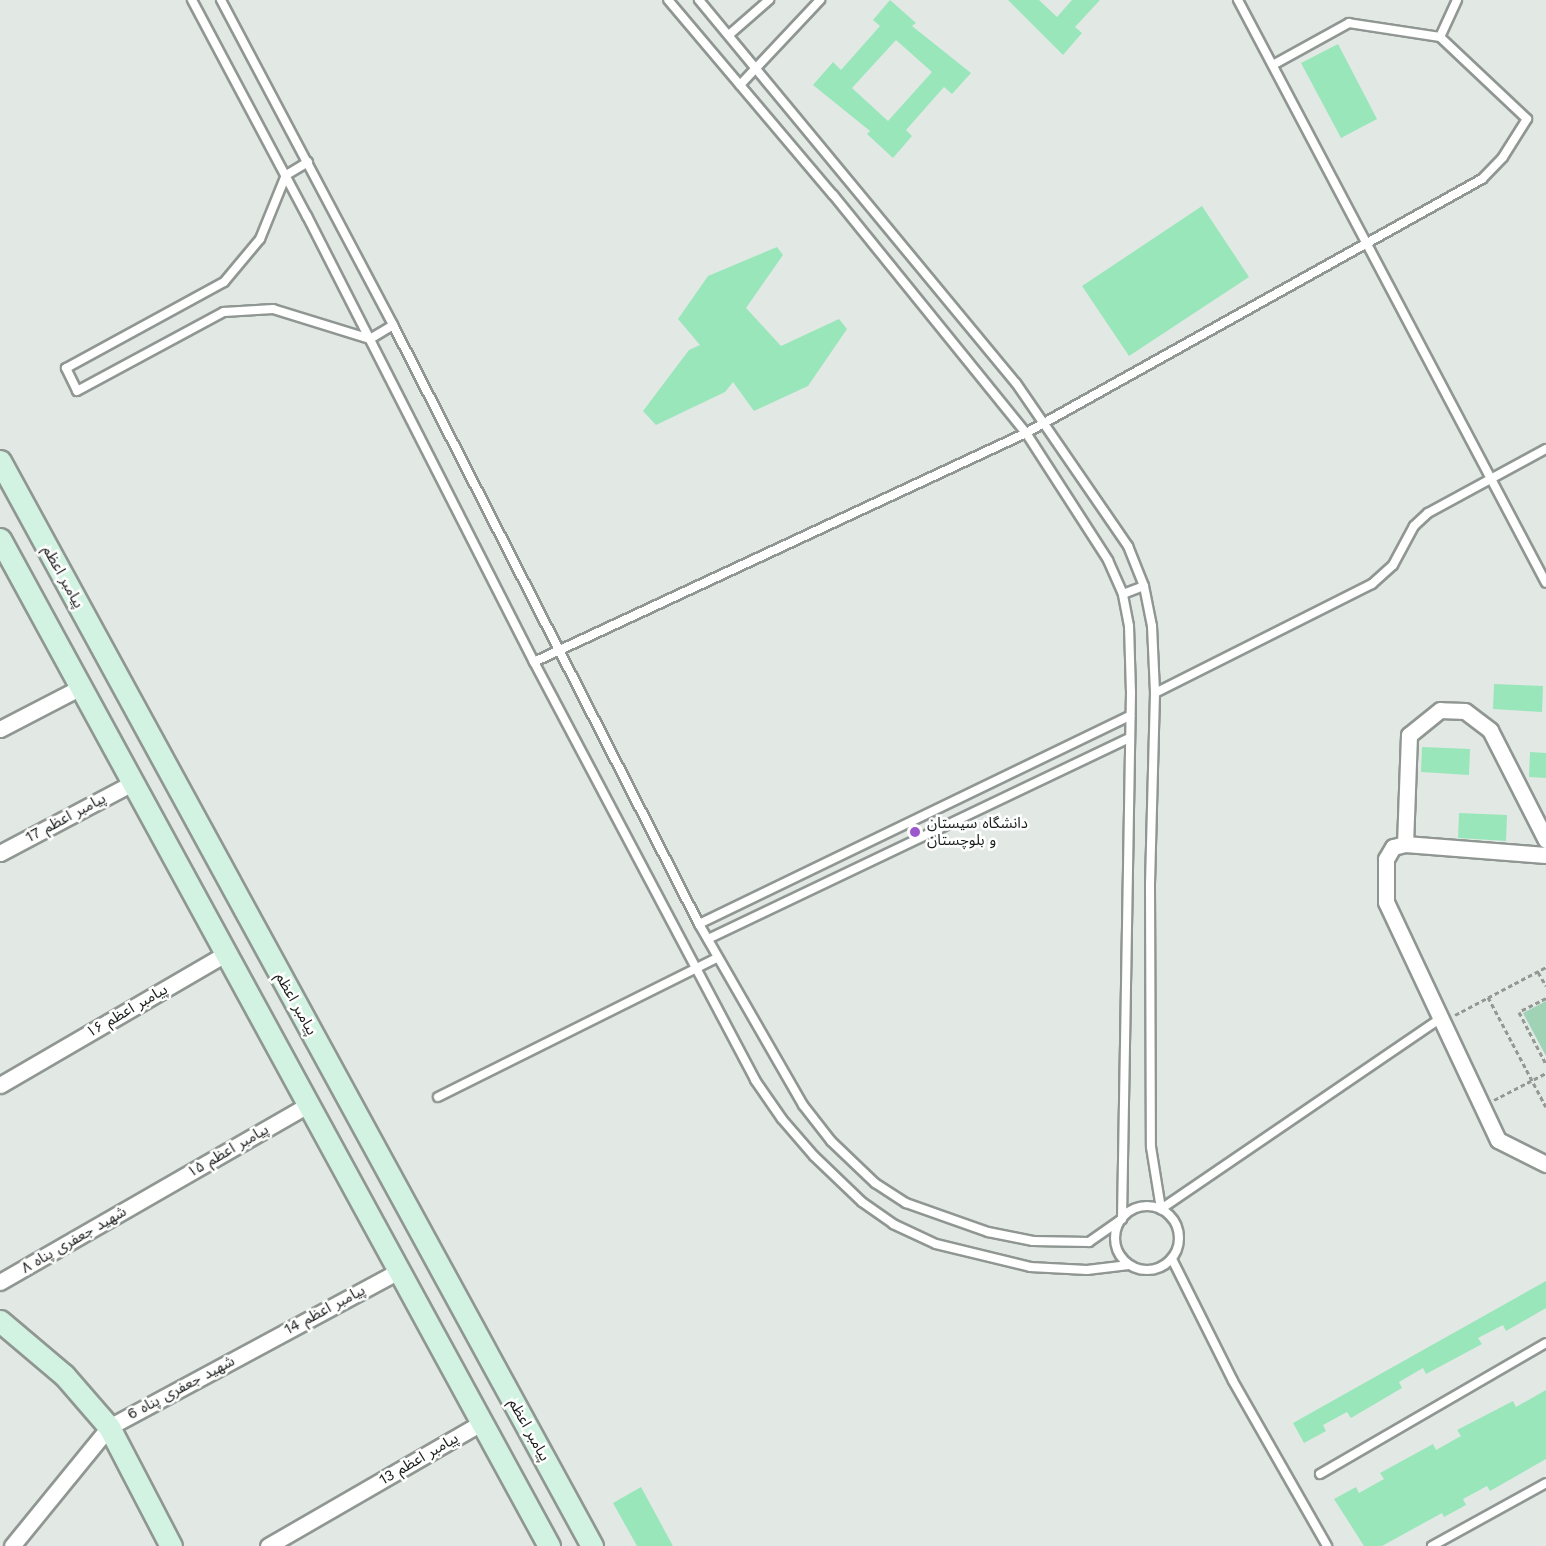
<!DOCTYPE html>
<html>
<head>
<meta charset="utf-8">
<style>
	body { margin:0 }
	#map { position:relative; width:1546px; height:1546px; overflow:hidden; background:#e2e9e5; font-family:"Work Sans","Noto Sans Arabic",sans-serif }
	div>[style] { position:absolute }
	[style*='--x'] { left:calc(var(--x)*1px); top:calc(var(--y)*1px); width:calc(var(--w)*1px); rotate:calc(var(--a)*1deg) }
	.green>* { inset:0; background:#a0d3b5 }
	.building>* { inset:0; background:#99e6ba }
	.path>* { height:3px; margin-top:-1.5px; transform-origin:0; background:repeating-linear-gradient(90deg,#939895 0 4.5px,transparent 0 7.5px) }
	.roads { filter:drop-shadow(2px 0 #909793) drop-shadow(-2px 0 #909793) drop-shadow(0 2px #909793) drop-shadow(0 -2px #909793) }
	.lane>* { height:8px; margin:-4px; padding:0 4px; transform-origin:4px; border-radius:4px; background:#fff }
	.lane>.ring { margin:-4px; padding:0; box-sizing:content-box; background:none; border:8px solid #fff; border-radius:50% }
	.street>* { height:15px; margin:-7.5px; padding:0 7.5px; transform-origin:7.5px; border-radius:7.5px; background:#fff }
	.secondary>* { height:21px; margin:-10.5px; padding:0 10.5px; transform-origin:10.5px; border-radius:10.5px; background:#d2f3e2 }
	.dots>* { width:16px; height:16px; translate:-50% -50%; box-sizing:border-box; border:3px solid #fff; border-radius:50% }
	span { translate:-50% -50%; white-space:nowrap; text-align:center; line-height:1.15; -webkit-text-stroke:5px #fff; paint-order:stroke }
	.street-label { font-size:15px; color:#191c1a }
	.poi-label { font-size:15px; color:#191c1a }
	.left { translate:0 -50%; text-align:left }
</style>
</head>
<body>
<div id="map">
	<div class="green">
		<i style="clip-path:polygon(1546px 1001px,1546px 1056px,1523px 1013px)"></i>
	</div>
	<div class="building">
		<i style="clip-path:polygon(evenodd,890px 0,916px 23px,912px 26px,971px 73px,952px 94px,944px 87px,906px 130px,912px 136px,893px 158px,867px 134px,870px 131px,813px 85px,833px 62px,841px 70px,880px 26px,873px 20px,890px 0,896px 40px,932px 72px,888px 121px,852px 88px,896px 40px)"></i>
		<i style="clip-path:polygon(1008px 0,1039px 0,1057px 17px,1072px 0,1100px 0,1075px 27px,1082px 33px,1063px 55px)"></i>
		<i style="clip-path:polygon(1338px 44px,1377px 119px,1341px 138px,1301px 63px)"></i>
		<i style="clip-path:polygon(1202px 206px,1249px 277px,1129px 356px,1082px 286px)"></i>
		<i style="clip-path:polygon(777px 247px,783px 255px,746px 308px,781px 346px,839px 319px,847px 329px,808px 386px,754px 411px,733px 382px,725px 392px,656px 425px,643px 411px,689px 350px,700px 345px,678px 319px,708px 276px)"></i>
		<i style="clip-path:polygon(1494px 684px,1543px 686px,1542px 712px,1493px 709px)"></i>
		<i style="clip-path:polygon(1422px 747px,1470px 749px,1469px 775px,1421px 772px)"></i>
		<i style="clip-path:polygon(1530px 752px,1546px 753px,1546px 778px,1529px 777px)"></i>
		<i style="clip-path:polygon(1459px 813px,1507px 815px,1506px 841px,1458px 838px)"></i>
		<i style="clip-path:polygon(1546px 1281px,1546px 1308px,1506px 1331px,1503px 1325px,1478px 1338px,1482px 1344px,1426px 1374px,1423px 1368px,1399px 1382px,1402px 1388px,1351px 1418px,1347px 1412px,1323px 1425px,1326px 1431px,1304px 1443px,1293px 1423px)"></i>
		<i style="clip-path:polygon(1546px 1390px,1546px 1459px,1490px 1491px,1487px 1486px,1463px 1499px,1466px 1505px,1444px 1517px,1442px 1513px,1382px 1546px,1364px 1546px,1334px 1499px,1356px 1487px,1359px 1493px,1384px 1479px,1380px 1473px,1433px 1444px,1436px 1450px,1461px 1436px,1457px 1430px,1513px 1401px,1516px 1407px)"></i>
		<i style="clip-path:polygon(641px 1487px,673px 1546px,637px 1546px,613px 1503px)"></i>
	</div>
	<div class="path">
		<i style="--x:1538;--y:972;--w:16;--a:60"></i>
		<i style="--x:1488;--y:997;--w:124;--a:62.2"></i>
		<i style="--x:1546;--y:998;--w:30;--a:153"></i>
		<i style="--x:1519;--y:1012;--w:59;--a:62.6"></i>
		<i style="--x:1455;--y:1015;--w:103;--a:-27.8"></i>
		<i style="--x:1494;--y:1100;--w:59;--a:-27.4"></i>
	</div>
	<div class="roads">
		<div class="lane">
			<i style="--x:192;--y:0;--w:245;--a:62"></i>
			<i style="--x:307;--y:216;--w:500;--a:63.03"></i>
			<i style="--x:534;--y:662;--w:473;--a:62.1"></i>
			<i style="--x:755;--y:1080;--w:47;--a:55.3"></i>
			<i style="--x:782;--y:1119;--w:49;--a:49.1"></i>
			<i style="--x:814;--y:1156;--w:66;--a:43.8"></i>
			<i style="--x:862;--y:1202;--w:38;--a:35"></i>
			<i style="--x:893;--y:1224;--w:47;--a:24.9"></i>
			<i style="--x:936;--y:1244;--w:97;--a:13.7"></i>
			<i style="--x:1030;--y:1267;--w:57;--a:3"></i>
			<i style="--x:1087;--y:1270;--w:42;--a:-6.8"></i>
			<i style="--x:221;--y:0;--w:368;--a:62.1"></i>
			<i style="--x:393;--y:325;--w:673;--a:62.94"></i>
			<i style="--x:699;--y:924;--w:209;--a:60.1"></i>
			<i style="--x:803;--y:1105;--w:46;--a:52.1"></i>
			<i style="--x:831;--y:1141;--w:61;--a:43.7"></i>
			<i style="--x:875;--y:1183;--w:37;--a:33"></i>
			<i style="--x:906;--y:1203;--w:87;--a:19.5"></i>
			<i style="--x:988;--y:1232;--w:46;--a:11.3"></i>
			<i style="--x:1033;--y:1241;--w:56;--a:1"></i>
			<i style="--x:1089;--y:1242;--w:40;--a:-34.9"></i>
			<i style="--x:1122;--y:1219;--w:526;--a:-89.02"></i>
			<i style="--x:1131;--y:693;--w:67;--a:-91.7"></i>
			<i style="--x:1129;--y:626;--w:33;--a:-101"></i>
			<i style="--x:1123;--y:594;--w:37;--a:-114"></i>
			<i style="--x:1108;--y:560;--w:151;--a:-122.8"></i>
			<i style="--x:1026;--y:433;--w:306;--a:-129"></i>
			<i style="--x:833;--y:195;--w:255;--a:-130.2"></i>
			<i style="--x:699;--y:0;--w:497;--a:50.4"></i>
			<i style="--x:1016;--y:383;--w:198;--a:55.5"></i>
			<i style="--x:1128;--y:546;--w:43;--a:68.2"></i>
			<i style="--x:1144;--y:586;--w:41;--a:78.7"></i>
			<i style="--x:1152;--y:626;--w:67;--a:87.4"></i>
			<i style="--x:1155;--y:693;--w:192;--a:91.5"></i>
			<i style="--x:1150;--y:885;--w:262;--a:89.8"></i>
			<i style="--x:1151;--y:1147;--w:63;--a:80.8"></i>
			<i style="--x:1161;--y:1209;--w:339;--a:-34.3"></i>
			<i style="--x:1238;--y:0;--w:659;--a:62.15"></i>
			<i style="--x:730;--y:34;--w:52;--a:-41.1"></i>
			<i style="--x:1440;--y:37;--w:41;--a:-65.3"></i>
			<i style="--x:740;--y:85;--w:117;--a:-46.7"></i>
			<i style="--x:308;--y:162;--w:26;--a:149"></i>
			<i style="--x:286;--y:175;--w:69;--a:112.1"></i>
			<i style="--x:260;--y:239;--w:56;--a:129.9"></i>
			<i style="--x:224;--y:282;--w:180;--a:151.4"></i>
			<i style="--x:66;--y:368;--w:25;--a:64"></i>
			<i style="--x:77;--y:391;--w:167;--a:-28.3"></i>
			<i style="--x:224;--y:312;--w:49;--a:-3.5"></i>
			<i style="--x:273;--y:309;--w:102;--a:17.2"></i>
			<i style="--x:370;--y:339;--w:27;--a:-31"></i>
			<i style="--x:1123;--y:594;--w:22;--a:-21"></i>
			<i style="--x:534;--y:662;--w:543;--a:-24.96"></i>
			<i style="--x:1026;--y:433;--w:522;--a:-29.12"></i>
			<i style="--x:1482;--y:179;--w:30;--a:-46"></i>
			<i style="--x:1503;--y:157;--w:45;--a:-57.7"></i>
			<i style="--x:1527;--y:119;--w:120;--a:-136.7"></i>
			<i style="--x:1440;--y:37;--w:92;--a:-171.3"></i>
			<i style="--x:1349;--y:23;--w:87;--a:151.1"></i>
			<i style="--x:1155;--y:693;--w:243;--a:-26.7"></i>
			<i style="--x:1372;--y:584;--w:28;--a:-42"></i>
			<i style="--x:1393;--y:565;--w:44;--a:-61.7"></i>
			<i style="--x:1414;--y:526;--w:19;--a:-43"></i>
			<i style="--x:1428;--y:513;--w:134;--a:-28.5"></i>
			<i style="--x:699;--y:924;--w:479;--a:-25.8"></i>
			<i style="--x:708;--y:939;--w:467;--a:-25.5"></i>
			<i style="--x:438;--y:1097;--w:312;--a:-26.5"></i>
			<i class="ring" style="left:1115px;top:1206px;width:56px;height:56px"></i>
			<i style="--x:1172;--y:1259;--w:136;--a:63.4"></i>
			<i style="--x:1233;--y:1381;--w:190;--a:60.3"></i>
			<i style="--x:1320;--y:1474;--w:261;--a:-30.1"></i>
			<i style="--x:1432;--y:1546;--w:130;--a:-28.9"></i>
		</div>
		<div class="street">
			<i style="--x:0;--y:729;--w:91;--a:-27.4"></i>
			<i style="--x:1546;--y:840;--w:123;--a:-117"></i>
			<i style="--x:1490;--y:730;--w:31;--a:-143"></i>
			<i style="--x:1465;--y:711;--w:25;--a:-178"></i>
			<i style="--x:1440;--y:710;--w:40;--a:141"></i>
			<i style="--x:1409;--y:735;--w:109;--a:92.1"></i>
			<i style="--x:1405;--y:844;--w:12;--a:166"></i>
			<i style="--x:1393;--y:847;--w:14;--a:120"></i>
			<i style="--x:1386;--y:859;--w:43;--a:90"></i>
			<i style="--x:1386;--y:902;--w:263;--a:64.8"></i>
			<i style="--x:1498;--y:1140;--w:54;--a:26.6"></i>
			<i style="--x:1405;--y:844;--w:141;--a:4.5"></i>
			<i style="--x:0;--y:853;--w:149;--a:-27.9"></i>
			<i style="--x:0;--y:1085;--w:260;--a:-30.2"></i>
			<i style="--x:0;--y:1282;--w:355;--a:-29.9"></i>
			<i style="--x:12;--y:1546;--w:154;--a:-50.8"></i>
			<i style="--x:109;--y:1427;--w:327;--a:-28.3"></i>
			<i style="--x:268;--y:1546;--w:246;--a:-30"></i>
		</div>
		<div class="secondary">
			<i style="--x:0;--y:461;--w:1236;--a:61.38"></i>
			<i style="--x:0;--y:539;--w:1147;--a:61.4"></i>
			<i style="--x:0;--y:1321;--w:84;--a:40.2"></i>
			<i style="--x:64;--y:1375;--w:69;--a:49.1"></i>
			<i style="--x:109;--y:1427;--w:134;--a:62.5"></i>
		</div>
	</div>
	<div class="dots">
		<i style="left:915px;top:832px;background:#9c58cd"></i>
	</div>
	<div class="street-label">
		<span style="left:63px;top:577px;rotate:61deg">پیامبر اعظم</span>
		<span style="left:66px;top:818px;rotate:-28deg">پیامبر اعظم 17</span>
		<span style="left:296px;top:1004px;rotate:61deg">پیامبر اعظم</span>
		<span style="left:127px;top:1011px;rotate:-30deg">پیامبر اعظم ۱۶</span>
		<span style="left:228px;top:1151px;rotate:-30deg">پیامبر اعظم ۱۵</span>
		<span style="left:74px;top:1240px;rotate:-30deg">شهید جعفری پناه ۸</span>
		<span style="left:325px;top:1310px;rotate:-28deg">پیامبر اعظم 14</span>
		<span style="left:181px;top:1388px;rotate:-28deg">شهید جعفری پناه 6</span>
		<span style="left:529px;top:1430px;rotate:61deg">پیامبر اعظم</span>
		<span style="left:419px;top:1459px;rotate:-30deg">پیامبر اعظم 13</span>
	</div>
	<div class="poi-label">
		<span class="left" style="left:927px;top:832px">دانشگاه سیستان<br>و بلوچستان</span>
	</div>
</div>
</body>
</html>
